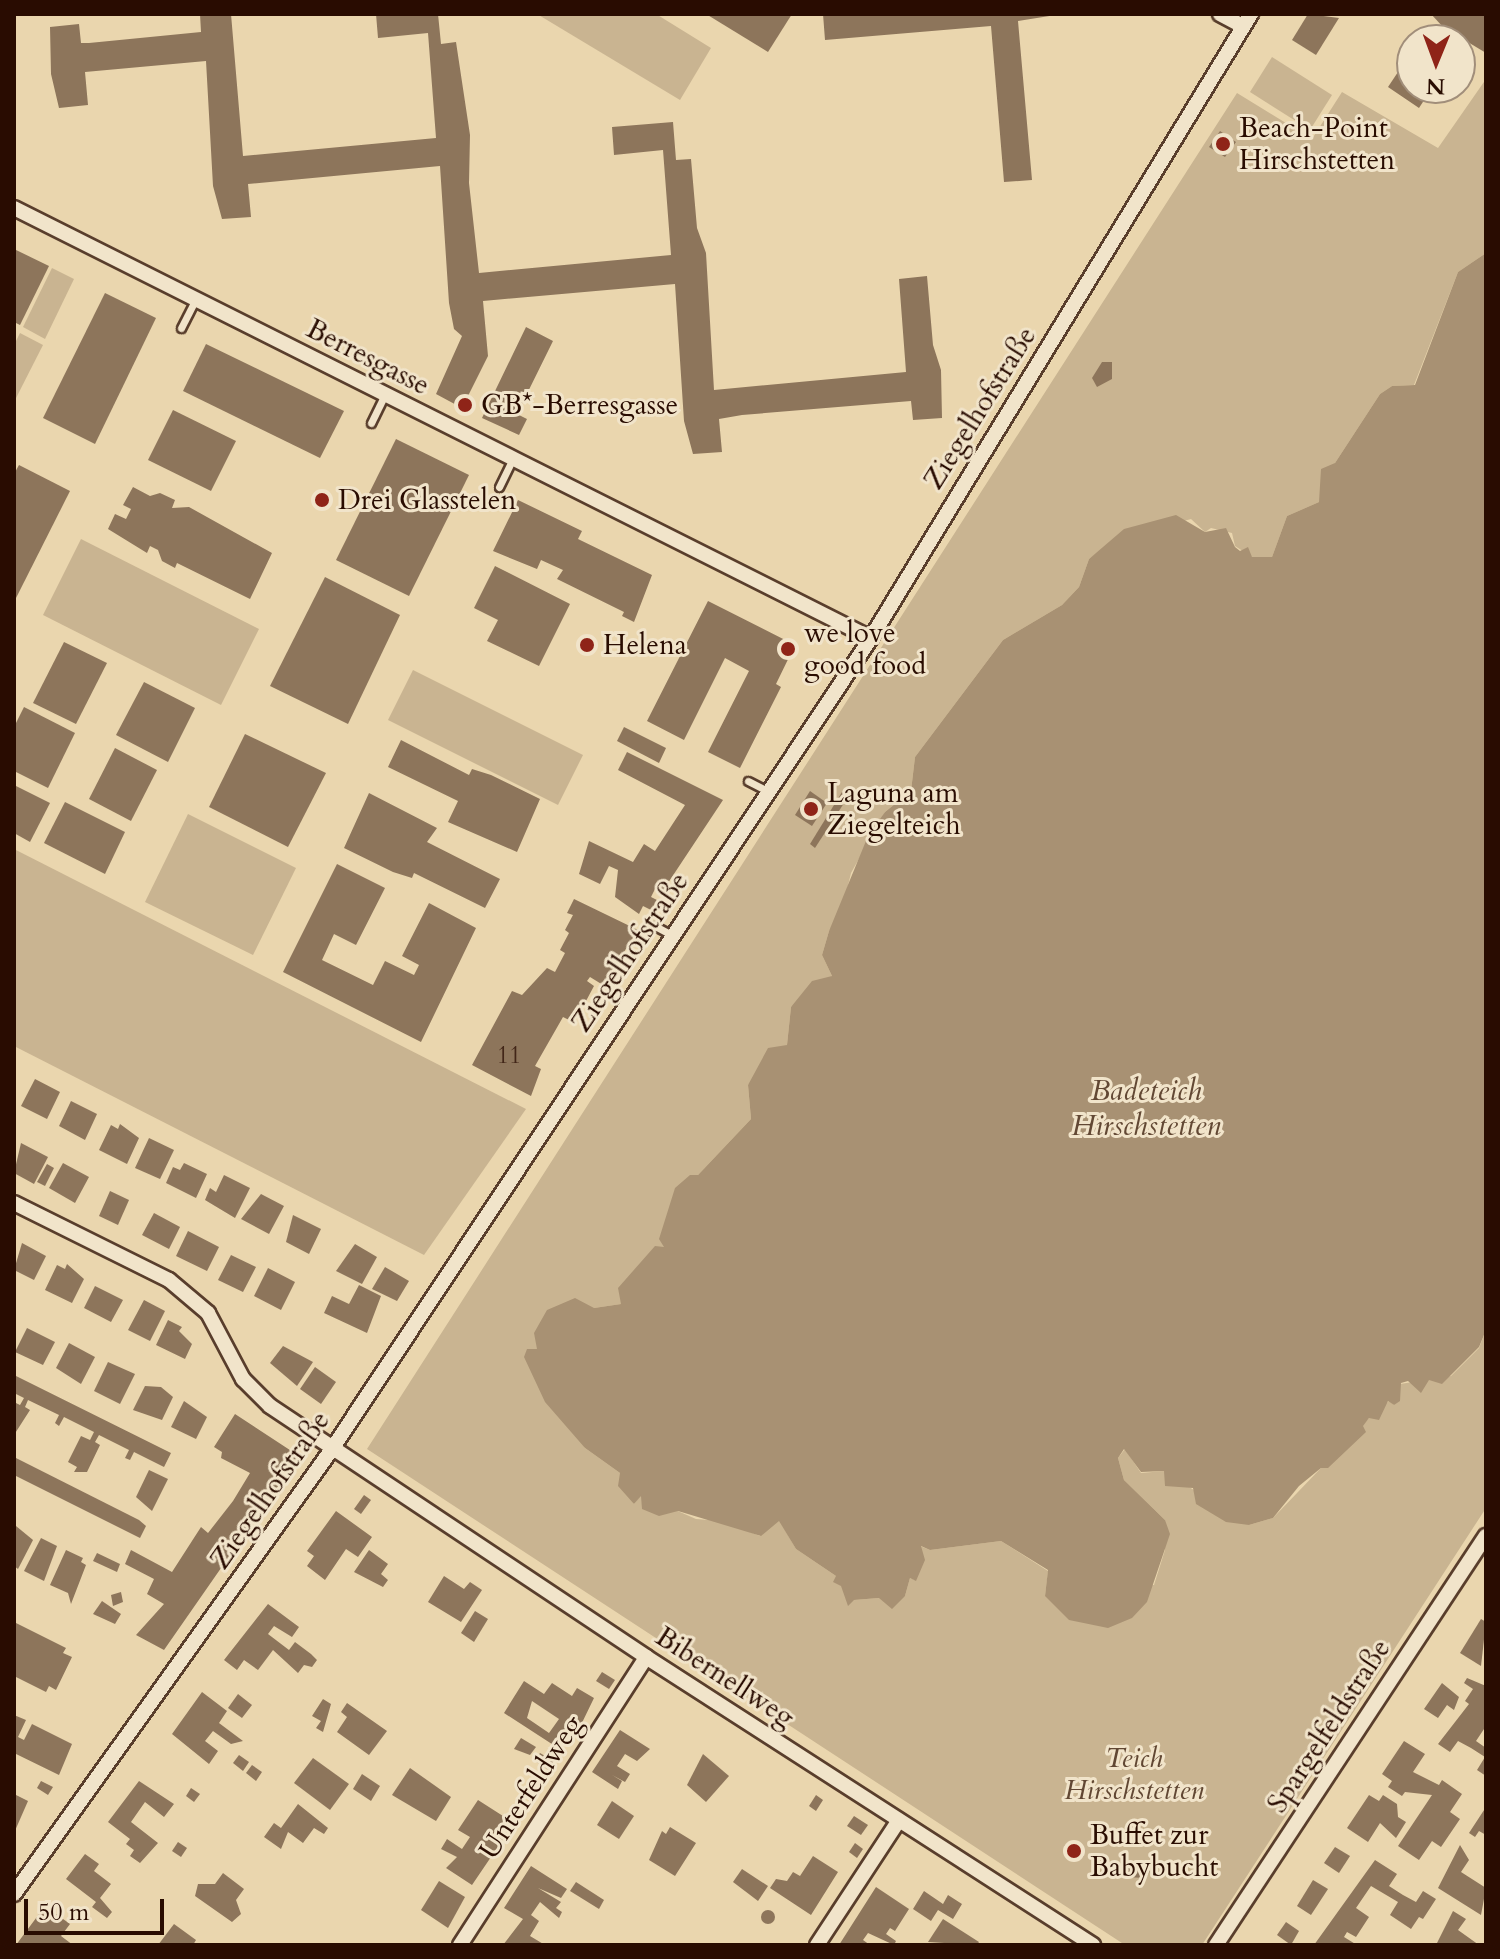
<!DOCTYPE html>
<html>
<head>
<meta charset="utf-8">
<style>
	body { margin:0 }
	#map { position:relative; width:1500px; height:1959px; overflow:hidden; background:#ead6ae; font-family:Cardo,serif }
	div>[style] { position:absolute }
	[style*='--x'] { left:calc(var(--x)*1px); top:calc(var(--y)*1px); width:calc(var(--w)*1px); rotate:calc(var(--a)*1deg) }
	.green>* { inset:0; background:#c9b491 }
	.water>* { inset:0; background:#a89173 }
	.building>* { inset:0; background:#8d755b }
	.round { border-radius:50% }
	.roads { filter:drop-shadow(2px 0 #593e2c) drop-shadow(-2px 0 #593e2c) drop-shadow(0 2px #593e2c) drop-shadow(0 -2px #593e2c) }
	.lane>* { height:7px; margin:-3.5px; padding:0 3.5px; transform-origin:3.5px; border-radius:3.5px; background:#f1e4ca }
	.street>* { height:14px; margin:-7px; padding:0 7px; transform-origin:7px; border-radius:7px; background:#f1e4ca }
	.dots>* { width:22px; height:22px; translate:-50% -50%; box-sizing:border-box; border:4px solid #f1e4ca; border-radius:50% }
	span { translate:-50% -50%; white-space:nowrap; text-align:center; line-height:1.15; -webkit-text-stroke:6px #f1e4ca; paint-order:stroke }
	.number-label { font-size:24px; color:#422618 }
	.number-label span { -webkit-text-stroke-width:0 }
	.poi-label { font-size:28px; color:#290c01 }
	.left { translate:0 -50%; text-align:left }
	.street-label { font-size:28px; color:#290c01 }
	.park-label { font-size:28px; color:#614733; font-style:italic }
	.water-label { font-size:30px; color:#624834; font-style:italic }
	.frame { position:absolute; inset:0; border:16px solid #290c01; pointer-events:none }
	.north { position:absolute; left:1396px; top:24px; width:80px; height:80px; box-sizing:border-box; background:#f1e4ca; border:2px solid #a18e7a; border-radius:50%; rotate:181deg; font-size:22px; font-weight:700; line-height:32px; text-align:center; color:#290c01 }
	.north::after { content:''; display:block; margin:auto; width:28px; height:36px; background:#8f2418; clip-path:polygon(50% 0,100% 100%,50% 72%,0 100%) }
	.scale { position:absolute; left:24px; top:1899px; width:140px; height:36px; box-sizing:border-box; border:4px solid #290c01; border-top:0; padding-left:10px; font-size:24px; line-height:28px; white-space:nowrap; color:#290c01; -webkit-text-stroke:6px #f1e4ca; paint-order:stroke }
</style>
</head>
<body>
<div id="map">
	<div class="green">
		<i style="clip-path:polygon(537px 14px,656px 14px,711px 48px,680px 100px)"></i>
		<i style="clip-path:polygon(1272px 57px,1332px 95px,1310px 130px,1250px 92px)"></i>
		<i style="clip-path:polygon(1486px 79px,1486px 253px,1458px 272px,1414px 385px,1392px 386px,1380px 394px,1335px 463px,1319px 502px,1287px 516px,1272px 557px,1252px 557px,1235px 546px,1232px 533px,1211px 528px,1205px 532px,1191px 519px,1113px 541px,1089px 559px,1079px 587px,1062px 605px,1003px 640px,915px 757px,911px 791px,885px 812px,851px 873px,842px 910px,829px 931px,822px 955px,832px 976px,791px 1007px,787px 1045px,748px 1085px,751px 1119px,698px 1175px,665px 1248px,621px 1304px,594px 1308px,537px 1349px,527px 1349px,585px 1448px,620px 1473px,634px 1504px,641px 1495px,696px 1519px,722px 1521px,760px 1536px,779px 1520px,796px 1549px,836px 1576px,854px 1600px,905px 1596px,910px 1578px,915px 1580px,920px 1546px,930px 1550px,1001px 1541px,1048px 1571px,1045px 1596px,1154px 1585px,1165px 1550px,1165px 1520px,1124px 1480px,1118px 1458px,1125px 1449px,1141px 1473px,1164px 1471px,1249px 1525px,1273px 1518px,1369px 1418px,1389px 1401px,1394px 1405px,1400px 1384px,1451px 1376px,1479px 1348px,1486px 1330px,1486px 1508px,1202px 1945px,1125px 1945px,367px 1449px,1237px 93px,1312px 139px,1342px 92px,1438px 148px)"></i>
		<i style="clip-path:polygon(52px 268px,74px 279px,45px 339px,23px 327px)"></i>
		<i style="clip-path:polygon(20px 333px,43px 345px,14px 402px,14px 345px)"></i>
		<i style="clip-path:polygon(81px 539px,259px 629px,221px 705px,43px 615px)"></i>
		<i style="clip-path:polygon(413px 670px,583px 755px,558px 805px,388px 720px)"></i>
		<i style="clip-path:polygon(188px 814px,296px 868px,253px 955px,145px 902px)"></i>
		<i style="clip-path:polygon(14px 849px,526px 1109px,424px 1255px,14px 1046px)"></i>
	</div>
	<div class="water">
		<i style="clip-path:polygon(1486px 253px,1486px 1330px,1479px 1347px,1442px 1384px,1429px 1380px,1421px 1393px,1408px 1381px,1401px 1383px,1400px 1401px,1394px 1405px,1388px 1401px,1379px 1420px,1369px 1418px,1363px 1426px,1366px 1432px,1328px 1468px,1321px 1468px,1299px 1486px,1273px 1518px,1249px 1525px,1226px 1522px,1196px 1504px,1193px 1488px,1165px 1486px,1164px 1471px,1141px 1472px,1124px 1449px,1118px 1458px,1124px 1480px,1165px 1520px,1170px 1534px,1147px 1602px,1132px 1618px,1108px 1628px,1069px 1620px,1045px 1596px,1048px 1570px,1001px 1541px,930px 1550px,921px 1546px,925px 1560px,916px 1581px,910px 1578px,905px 1596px,892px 1609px,879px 1598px,854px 1600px,848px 1606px,841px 1586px,833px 1582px,836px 1576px,796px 1549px,779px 1521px,761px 1536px,678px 1511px,659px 1516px,642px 1509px,641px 1496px,634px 1504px,618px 1486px,620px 1473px,585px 1448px,545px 1402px,524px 1357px,527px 1349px,537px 1349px,534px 1333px,547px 1310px,575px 1298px,594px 1308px,621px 1304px,618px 1288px,655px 1246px,664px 1247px,659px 1239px,675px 1188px,690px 1175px,698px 1175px,751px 1119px,748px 1085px,768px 1048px,787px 1045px,791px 1007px,812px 981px,832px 976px,822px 955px,829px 931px,868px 836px,885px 812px,911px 791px,915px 757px,1003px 640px,1062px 605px,1079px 587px,1089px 559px,1124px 529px,1176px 515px,1205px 532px,1226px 528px,1235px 547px,1240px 551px,1248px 547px,1252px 557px,1272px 557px,1287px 516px,1319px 502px,1321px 469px,1335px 463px,1380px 394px,1392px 386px,1415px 385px,1458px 272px)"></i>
	</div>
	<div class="building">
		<i style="clip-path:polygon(200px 14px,231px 14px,243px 156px,436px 138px,428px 33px,378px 38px,376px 14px,438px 14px,441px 44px,456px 42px,470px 135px,469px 183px,479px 273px,671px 255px,663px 150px,614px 155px,612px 127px,673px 122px,676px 160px,691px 159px,697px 228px,706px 253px,714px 390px,906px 372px,899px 279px,927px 276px,933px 345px,941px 370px,942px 418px,913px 420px,911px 401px,742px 415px,719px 419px,722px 452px,693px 454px,684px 421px,675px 284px,483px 301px,488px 356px,462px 408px,436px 394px,462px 336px,454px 329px,449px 303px,440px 166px,248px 184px,251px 217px,222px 219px,213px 186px,206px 61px,85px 72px,88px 105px,59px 108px,51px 74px,50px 27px,79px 24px,81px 43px,89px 43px,201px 32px)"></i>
		<i style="clip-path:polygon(706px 14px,792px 14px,768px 52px)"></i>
		<i style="clip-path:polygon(823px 14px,1062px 14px,1018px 21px,1032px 180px,1004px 182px,991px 26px,825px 40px)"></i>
		<i style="clip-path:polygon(1308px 14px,1339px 18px,1316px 55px,1292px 40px)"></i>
		<i style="clip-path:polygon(1431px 14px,1486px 14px,1486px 53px,1443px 27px)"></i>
		<i style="clip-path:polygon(1412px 51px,1412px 88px,1432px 88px,1419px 108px,1388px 87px)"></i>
		<i style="clip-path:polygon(1220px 131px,1236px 142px,1225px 157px,1209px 147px)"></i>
		<i style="clip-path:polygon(14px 249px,49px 266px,20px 325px,14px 322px)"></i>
		<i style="clip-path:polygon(105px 293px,156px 318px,95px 444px,43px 418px)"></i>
		<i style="clip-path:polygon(526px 327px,553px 341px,517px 414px,527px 419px,519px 435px,482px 418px)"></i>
		<i style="clip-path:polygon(206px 344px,344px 411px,320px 458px,183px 391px)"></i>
		<i style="clip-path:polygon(1102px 362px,1112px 362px,1112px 379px,1097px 387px,1092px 378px)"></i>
		<i style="clip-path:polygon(173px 410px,236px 441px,211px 491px,148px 460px)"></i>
		<i style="clip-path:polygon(396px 439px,469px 475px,409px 596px,336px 560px)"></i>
		<i style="clip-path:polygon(19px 465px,70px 491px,14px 602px,14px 474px)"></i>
		<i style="clip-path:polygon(133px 487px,150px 496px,160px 493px,175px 500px,172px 508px,189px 507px,272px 553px,250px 599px,177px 563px,175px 568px,162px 561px,158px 550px,150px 546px,147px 553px,108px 529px,115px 514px,126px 519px,131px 509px,123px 505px)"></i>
		<i style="clip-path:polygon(518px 500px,582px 531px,578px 539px,652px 575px,634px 622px,622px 616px,624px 612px,557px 579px,563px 570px,541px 560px,537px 569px,493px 551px)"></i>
		<i style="clip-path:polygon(495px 566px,570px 604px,539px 666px,487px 641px,498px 620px,474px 608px)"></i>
		<i style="clip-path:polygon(325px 577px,400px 615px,348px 724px,270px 686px)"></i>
		<i style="clip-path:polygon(708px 601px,795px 645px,776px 684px,781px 687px,740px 768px,708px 752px,749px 671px,725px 658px,684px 740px,647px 721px)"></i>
		<i style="clip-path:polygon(64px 642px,107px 663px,76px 724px,33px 703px)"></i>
		<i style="clip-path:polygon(144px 682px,195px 708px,168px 762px,116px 735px)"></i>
		<i style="clip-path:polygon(24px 707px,75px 733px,48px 788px,14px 771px,14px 727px)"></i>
		<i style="clip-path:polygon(624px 727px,666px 748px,659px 763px,617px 741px)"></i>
		<i style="clip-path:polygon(245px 734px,326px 773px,288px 847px,209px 807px)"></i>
		<i style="clip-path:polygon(401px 740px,469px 775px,472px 769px,491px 775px,540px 799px,517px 852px,448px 822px,458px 801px,388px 767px)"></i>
		<i style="clip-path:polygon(115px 748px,157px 770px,131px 821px,89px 799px)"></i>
		<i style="clip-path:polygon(627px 752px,723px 800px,662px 892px,655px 889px,651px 897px,657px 900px,651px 910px,643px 906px,639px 914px,615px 897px,618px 870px,609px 866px,600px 884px,579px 874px,589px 841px,633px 862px,644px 844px,655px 851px,685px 805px,618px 770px)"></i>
		<i style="clip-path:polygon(14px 785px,50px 803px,30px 842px,14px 833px)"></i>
		<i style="clip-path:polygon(810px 791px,827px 803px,812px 826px,795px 815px)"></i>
		<i style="clip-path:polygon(842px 792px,848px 797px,815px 848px,810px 844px)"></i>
		<i style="clip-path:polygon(369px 793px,437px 828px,427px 842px,500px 879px,485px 908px,414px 873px,412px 878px,393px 872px,344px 848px)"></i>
		<i style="clip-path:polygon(65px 802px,125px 832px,105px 874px,44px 843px)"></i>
		<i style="clip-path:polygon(337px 864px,385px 888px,356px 945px,334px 934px,322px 960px,373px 985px,385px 961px,414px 975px,419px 965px,402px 956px,429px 903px,476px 928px,421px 1042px,283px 972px)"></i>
		<i style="clip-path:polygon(574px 899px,638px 930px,603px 985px,590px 977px,587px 981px,594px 986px,586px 1001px,571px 1021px,563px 1017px,535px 1066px,541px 1069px,531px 1096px,472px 1065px,512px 991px,522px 995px,547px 968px,555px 972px,565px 953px,560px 950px,569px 933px,565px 930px,573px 915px,567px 913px)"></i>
		<i style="clip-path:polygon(35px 1079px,60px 1092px,47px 1119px,21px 1106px)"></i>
		<i style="clip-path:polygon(71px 1101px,97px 1114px,85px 1140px,59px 1126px)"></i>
		<i style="clip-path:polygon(120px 1124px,139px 1138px,127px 1164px,99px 1150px,111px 1125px,118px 1129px)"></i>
		<i style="clip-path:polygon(149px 1138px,174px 1150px,160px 1179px,135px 1168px)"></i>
		<i style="clip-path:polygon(21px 1143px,48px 1157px,34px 1184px,14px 1173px)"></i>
		<i style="clip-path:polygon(63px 1163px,89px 1177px,75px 1203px,49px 1188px)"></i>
		<i style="clip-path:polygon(184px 1163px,207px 1174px,196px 1198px,166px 1183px,173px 1167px,180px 1170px)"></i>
		<i style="clip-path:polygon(47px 1164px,54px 1168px,45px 1186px,37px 1182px)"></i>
		<i style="clip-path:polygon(224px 1175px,250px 1188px,235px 1218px,205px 1200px,210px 1188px,216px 1192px)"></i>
		<i style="clip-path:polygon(110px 1191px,129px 1200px,118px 1225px,99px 1216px)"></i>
		<i style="clip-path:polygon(261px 1194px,284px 1206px,269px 1234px,241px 1219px)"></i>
		<i style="clip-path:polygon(154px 1213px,180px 1227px,169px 1249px,142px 1235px)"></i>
		<i style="clip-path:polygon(293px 1215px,321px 1229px,309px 1254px,286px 1242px)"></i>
		<i style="clip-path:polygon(188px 1231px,219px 1247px,207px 1271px,176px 1256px)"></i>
		<i style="clip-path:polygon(22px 1243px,46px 1256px,34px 1280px,14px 1270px)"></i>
		<i style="clip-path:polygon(355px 1244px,377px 1257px,362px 1284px,336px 1271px)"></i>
		<i style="clip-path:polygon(231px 1255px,256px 1267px,243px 1292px,218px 1280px)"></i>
		<i style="clip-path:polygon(67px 1264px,84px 1279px,72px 1303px,45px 1290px,57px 1265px,65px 1269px)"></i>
		<i style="clip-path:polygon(385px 1267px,409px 1281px,397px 1301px,372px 1289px)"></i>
		<i style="clip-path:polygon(268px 1268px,295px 1282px,281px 1310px,254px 1296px)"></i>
		<i style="clip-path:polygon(359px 1285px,381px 1296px,367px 1333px,324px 1313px,332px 1296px,349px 1304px)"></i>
		<i style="clip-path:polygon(95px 1286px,123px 1300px,111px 1322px,84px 1308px)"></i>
		<i style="clip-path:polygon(144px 1300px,165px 1311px,150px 1341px,128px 1330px)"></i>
		<i style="clip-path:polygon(168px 1320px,182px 1327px,179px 1331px,192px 1344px,185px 1359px,156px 1345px)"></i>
		<i style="clip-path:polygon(27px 1328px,55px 1342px,43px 1365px,15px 1352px)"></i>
		<i style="clip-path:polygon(69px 1343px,95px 1357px,81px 1384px,56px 1368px)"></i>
		<i style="clip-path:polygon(283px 1346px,313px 1362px,297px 1386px,270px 1363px)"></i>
		<i style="clip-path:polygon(108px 1362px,135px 1374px,120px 1404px,94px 1391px)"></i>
		<i style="clip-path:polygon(315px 1367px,336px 1382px,321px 1404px,300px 1389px)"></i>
		<i style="clip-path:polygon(14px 1375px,171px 1453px,164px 1467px,134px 1452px,130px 1460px,125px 1458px,129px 1450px,99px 1435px,95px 1442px,100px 1445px,87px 1472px,74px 1472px,77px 1467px,68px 1462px,81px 1436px,90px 1440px,94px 1432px,64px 1417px,59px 1426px,55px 1423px,59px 1415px,28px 1400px,25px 1407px,30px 1410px,14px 1435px,14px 1402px,20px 1405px,24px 1398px,14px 1393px)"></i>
		<i style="clip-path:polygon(145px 1386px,161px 1387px,173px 1397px,162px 1420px,133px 1410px)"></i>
		<i style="clip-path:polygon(184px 1401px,207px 1417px,196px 1439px,171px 1427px)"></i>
		<i style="clip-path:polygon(235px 1414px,299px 1456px,164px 1650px,136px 1635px,164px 1604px,147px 1594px,154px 1579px,125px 1564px,131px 1550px,172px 1572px,201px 1527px,208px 1533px,233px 1501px,250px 1473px,221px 1458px,222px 1452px,214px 1447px)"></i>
		<i style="clip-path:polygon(14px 1457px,139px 1520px,146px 1526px,140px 1538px,14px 1475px)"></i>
		<i style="clip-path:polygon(149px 1470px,168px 1479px,152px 1511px,136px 1497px)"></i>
		<i style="clip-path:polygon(364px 1495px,371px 1500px,361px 1514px,354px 1509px)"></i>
		<i style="clip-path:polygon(336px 1511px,372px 1537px,358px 1557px,346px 1549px,325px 1580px,307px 1566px,314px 1556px,307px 1551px)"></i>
		<i style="clip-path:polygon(16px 1526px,33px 1540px,18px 1569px,14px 1566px)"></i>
		<i style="clip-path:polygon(41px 1538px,57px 1546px,44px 1581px,24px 1571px)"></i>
		<i style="clip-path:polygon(66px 1550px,83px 1558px,81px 1562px,86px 1565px,71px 1604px,68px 1593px,50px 1585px)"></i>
		<i style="clip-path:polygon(369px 1550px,388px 1564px,381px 1574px,388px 1580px,383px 1587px,354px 1572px)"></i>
		<i style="clip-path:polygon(97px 1553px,120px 1564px,117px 1572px,93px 1561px)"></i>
		<i style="clip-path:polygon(444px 1576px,464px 1589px,470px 1582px,482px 1590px,461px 1622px,428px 1602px)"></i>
		<i style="clip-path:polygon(121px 1592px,123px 1602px,113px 1606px,111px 1595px)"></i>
		<i style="clip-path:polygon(102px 1601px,121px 1614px,115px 1624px,93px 1614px)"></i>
		<i style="clip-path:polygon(268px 1604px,299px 1627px,292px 1637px,274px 1626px,268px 1634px,289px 1650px,295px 1642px,311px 1654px,317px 1660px,312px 1667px,304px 1665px,298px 1673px,273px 1650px,258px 1670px,244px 1660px,237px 1670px,224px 1660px)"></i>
		<i style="clip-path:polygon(475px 1611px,488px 1619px,474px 1642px,461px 1633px)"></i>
		<i style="clip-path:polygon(1481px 1619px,1486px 1622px,1481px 1666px,1460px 1653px)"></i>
		<i style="clip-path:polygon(14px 1622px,66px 1648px,63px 1653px,72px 1657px,56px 1690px,49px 1686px,46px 1692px,14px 1676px)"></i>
		<i style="clip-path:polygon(602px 1672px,615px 1680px,609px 1689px,596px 1681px)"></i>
		<i style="clip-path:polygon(1467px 1678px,1486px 1686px,1486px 1726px,1476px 1741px,1486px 1748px,1486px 1776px,1477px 1770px,1485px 1757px,1471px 1748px,1458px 1741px,1450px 1752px,1438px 1744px,1469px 1704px,1465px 1701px,1473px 1689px,1464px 1683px)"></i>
		<i style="clip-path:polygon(evenodd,524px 1681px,544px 1694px,552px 1683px,572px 1696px,577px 1688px,594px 1698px,578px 1731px,573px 1728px,558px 1748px,504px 1713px,524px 1681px,532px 1701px,559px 1719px,549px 1733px,527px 1718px,532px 1701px)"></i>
		<i style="clip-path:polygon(1442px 1683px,1459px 1697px,1454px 1710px,1447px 1705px,1438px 1718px,1424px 1709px)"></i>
		<i style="clip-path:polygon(202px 1692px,227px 1711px,219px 1723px,243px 1741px,231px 1744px,213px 1731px,205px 1741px,218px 1751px,209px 1764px,172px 1734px)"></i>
		<i style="clip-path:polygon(238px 1694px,252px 1705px,242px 1718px,228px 1708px)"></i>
		<i style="clip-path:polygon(323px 1699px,331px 1704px,323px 1732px,316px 1728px,321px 1721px,312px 1716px)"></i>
		<i style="clip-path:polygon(347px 1703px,387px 1731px,369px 1755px,337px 1732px,347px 1717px,341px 1712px)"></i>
		<i style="clip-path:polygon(14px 1715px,26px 1720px,18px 1737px,24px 1740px,32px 1724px,72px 1744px,59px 1775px,14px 1753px)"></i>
		<i style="clip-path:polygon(620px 1730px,650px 1749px,637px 1761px,625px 1754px,617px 1766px,630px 1774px,625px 1782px,612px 1775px,622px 1781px,618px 1789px,592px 1772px)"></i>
		<i style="clip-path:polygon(521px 1738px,536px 1747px,530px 1755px,514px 1749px)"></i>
		<i style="clip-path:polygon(1404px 1741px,1425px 1754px,1413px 1772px,1439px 1785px,1442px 1780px,1462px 1794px,1450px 1812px,1460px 1819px,1441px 1847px,1432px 1841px,1419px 1860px,1398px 1846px,1432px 1795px,1405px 1792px,1402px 1796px,1388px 1787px,1392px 1781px,1382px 1774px)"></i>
		<i style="clip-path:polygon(540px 1753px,555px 1762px,549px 1770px,535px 1761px)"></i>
		<i style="clip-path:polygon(703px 1754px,729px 1776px,706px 1802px,687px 1785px)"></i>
		<i style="clip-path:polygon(239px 1755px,249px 1762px,243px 1771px,233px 1763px)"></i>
		<i style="clip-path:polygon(313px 1758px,349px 1784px,330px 1810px,294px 1783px)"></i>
		<i style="clip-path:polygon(252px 1765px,262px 1772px,256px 1781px,246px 1773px)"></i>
		<i style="clip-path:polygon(410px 1768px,451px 1797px,436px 1821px,392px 1795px)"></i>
		<i style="clip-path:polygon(362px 1774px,380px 1786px,371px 1801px,353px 1789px)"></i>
		<i style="clip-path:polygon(41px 1781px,53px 1787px,48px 1795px,37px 1788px)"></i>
		<i style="clip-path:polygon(139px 1781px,174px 1804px,164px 1817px,145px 1802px,131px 1822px,158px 1843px,140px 1863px,130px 1856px,134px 1850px,126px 1844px,130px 1839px,108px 1822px)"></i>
		<i style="clip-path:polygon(191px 1788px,200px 1794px,194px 1802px,186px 1796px)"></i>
		<i style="clip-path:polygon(14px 1794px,28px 1801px,14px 1833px)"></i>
		<i style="clip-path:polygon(816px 1795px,823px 1800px,816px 1811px,809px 1806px)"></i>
		<i style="clip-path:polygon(1369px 1795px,1379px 1801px,1383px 1795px,1397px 1804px,1398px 1817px,1406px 1822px,1396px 1838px,1380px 1823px,1368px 1842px,1347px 1828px)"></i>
		<i style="clip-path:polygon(478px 1800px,514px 1823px,472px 1885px,446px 1868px,457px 1857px,441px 1849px,447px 1839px,462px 1849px,470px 1837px,458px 1830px)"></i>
		<i style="clip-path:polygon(612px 1801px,634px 1816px,619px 1839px,597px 1825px)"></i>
		<i style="clip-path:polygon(298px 1804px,328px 1828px,324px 1834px,314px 1828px,303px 1843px,288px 1832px,281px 1849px,264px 1837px,274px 1823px,281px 1828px)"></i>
		<i style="clip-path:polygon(1486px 1807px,1486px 1835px,1479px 1831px,1475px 1837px,1469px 1833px)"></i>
		<i style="clip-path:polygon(854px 1816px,868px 1825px,861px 1835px,847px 1826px)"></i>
		<i style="clip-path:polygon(670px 1827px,696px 1843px,675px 1876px,649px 1860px,662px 1831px,666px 1834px)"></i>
		<i style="clip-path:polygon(178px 1842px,187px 1848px,181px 1857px,172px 1851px)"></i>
		<i style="clip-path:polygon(1068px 1842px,1084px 1856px,1080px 1860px,1064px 1846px)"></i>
		<i style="clip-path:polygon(855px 1843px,863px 1849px,857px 1858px,849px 1852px)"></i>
		<i style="clip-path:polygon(1460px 1845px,1469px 1860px,1461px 1872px,1486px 1888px,1481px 1915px,1438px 1888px)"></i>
		<i style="clip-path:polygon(1335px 1847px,1350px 1856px,1339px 1873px,1324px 1863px)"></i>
		<i style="clip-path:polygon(85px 1854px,99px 1864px,94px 1871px,111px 1884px,100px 1898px,112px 1912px,107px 1918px,92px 1907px,96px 1902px,66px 1879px)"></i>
		<i style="clip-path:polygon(813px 1856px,838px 1872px,811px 1915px,770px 1888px,776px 1879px,787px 1881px,793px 1872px,800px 1876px)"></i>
		<i style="clip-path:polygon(1375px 1860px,1397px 1874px,1389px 1886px,1403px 1895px,1416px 1902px,1423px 1891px,1436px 1899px,1423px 1919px,1419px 1917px,1411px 1929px,1390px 1915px,1398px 1902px,1371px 1886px,1356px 1908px,1369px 1917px,1356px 1937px,1347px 1932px,1344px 1937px,1357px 1945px,1314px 1945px)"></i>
		<i style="clip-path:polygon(1135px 1863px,1150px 1871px,1146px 1878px,1125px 1877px,1120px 1869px)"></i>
		<i style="clip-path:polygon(531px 1866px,567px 1889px,561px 1898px,538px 1888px,561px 1902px,556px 1908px,562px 1912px,559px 1918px,540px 1902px,531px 1915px,539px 1921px,530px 1936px,545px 1945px,503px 1945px,523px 1919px,504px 1908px)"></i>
		<i style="clip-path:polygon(742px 1869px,768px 1886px,758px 1901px,733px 1882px)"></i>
		<i style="clip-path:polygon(223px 1873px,244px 1889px,236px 1900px,241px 1914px,232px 1922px,195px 1896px,198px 1884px,215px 1884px)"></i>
		<i style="clip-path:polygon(1313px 1880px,1328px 1889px,1311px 1915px,1297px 1906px)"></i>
		<i style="clip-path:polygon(439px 1881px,465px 1897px,448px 1928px,421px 1910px)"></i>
		<i style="clip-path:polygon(576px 1882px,604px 1900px,599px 1909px,570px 1891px)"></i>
		<i style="clip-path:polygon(876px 1887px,909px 1909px,895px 1931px,890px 1928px,886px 1934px,896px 1941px,894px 1945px,868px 1933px,863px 1940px,870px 1945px,839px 1945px)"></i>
		<i style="clip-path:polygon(924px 1891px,943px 1904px,948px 1895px,962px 1904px,953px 1919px,938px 1910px,931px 1921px,913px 1909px)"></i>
		<i style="clip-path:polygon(45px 1906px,70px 1924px,61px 1936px,73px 1945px,16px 1945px)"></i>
		<i class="round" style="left:761px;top:1910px;width:14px;height:14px"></i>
		<i style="clip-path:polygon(1453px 1911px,1466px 1919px,1458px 1930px,1479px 1945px,1436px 1945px)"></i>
		<i style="clip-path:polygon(943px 1919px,979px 1942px,977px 1945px,928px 1942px)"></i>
		<i style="clip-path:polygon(1286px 1922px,1299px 1931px,1291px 1945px,1277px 1935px)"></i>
		<i style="clip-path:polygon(174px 1924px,196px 1940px,193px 1945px,158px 1945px)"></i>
	</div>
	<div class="roads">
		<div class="lane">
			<i style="--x:181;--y:328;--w:33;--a:-63"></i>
			<i style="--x:371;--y:423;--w:32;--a:-64"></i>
			<i style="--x:499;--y:487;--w:32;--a:-64"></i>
			<i style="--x:748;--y:781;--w:22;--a:27"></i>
			<i style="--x:655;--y:926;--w:19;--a:28"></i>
		</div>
		<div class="street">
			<i style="--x:1220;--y:14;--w:26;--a:28"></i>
			<i style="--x:14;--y:208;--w:959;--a:26.65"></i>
			<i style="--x:14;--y:1203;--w:173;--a:26.4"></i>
			<i style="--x:169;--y:1280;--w:51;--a:40.2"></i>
			<i style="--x:208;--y:1313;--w:75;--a:62.1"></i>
			<i style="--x:243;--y:1379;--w:38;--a:45"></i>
			<i style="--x:270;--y:1406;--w:452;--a:33.7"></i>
			<i style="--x:646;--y:1657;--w:532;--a:32.79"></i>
			<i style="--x:14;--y:1894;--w:547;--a:-54.45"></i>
			<i style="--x:332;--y:1449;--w:974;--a:-56.39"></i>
			<i style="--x:871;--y:638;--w:731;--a:-58.66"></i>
			<i style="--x:460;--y:1945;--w:343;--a:-57.1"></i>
			<i style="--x:817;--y:1945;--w:149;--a:-56.7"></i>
			<i style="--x:1216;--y:1945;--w:490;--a:-56.6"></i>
		</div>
	</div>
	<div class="dots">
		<i style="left:1223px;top:144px;background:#8f2418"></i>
		<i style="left:465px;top:405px;background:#8f2418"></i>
		<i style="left:322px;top:500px;background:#8f2418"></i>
		<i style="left:587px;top:645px;background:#8f2418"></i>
		<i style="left:788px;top:649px;background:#8f2418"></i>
		<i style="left:811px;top:809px;background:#8f2418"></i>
		<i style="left:1074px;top:1851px;background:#8f2418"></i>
	</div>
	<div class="number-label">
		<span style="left:509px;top:1056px">11</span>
	</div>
	<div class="poi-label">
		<span class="left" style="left:1239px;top:144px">Beach-Point<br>Hirschstetten</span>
		<span class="left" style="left:481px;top:405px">GB*-Berresgasse</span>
		<span class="left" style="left:338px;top:500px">Drei Glasstelen</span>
		<span class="left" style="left:804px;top:649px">we love<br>good food</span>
		<span class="left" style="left:603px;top:645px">Helena</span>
		<span class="left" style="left:827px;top:809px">Laguna am<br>Ziegelteich</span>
		<span class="left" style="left:1090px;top:1851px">Buffet zur<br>Babybucht</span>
	</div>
	<div class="street-label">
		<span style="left:368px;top:357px;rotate:27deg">Berresgasse</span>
		<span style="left:980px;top:408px;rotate:-58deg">Ziegelhofstraße</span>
		<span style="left:630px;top:952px;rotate:-56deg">Ziegelhofstraße</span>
		<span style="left:270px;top:1490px;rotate:-55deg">Ziegelhofstraße</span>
		<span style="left:725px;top:1677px;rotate:33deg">Bibernellweg</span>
		<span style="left:1329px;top:1726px;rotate:-57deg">Spargelfeldstraße</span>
		<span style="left:531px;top:1787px;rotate:-57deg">Unterfeldweg</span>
	</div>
	<div class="park-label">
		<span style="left:1134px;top:1774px">Teich<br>Hirschstetten</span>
	</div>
	<div class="water-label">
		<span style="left:1146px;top:1108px">Badeteich<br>Hirschstetten</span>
	</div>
	<div class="frame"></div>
	<div class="north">N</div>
	<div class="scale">50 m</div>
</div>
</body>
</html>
